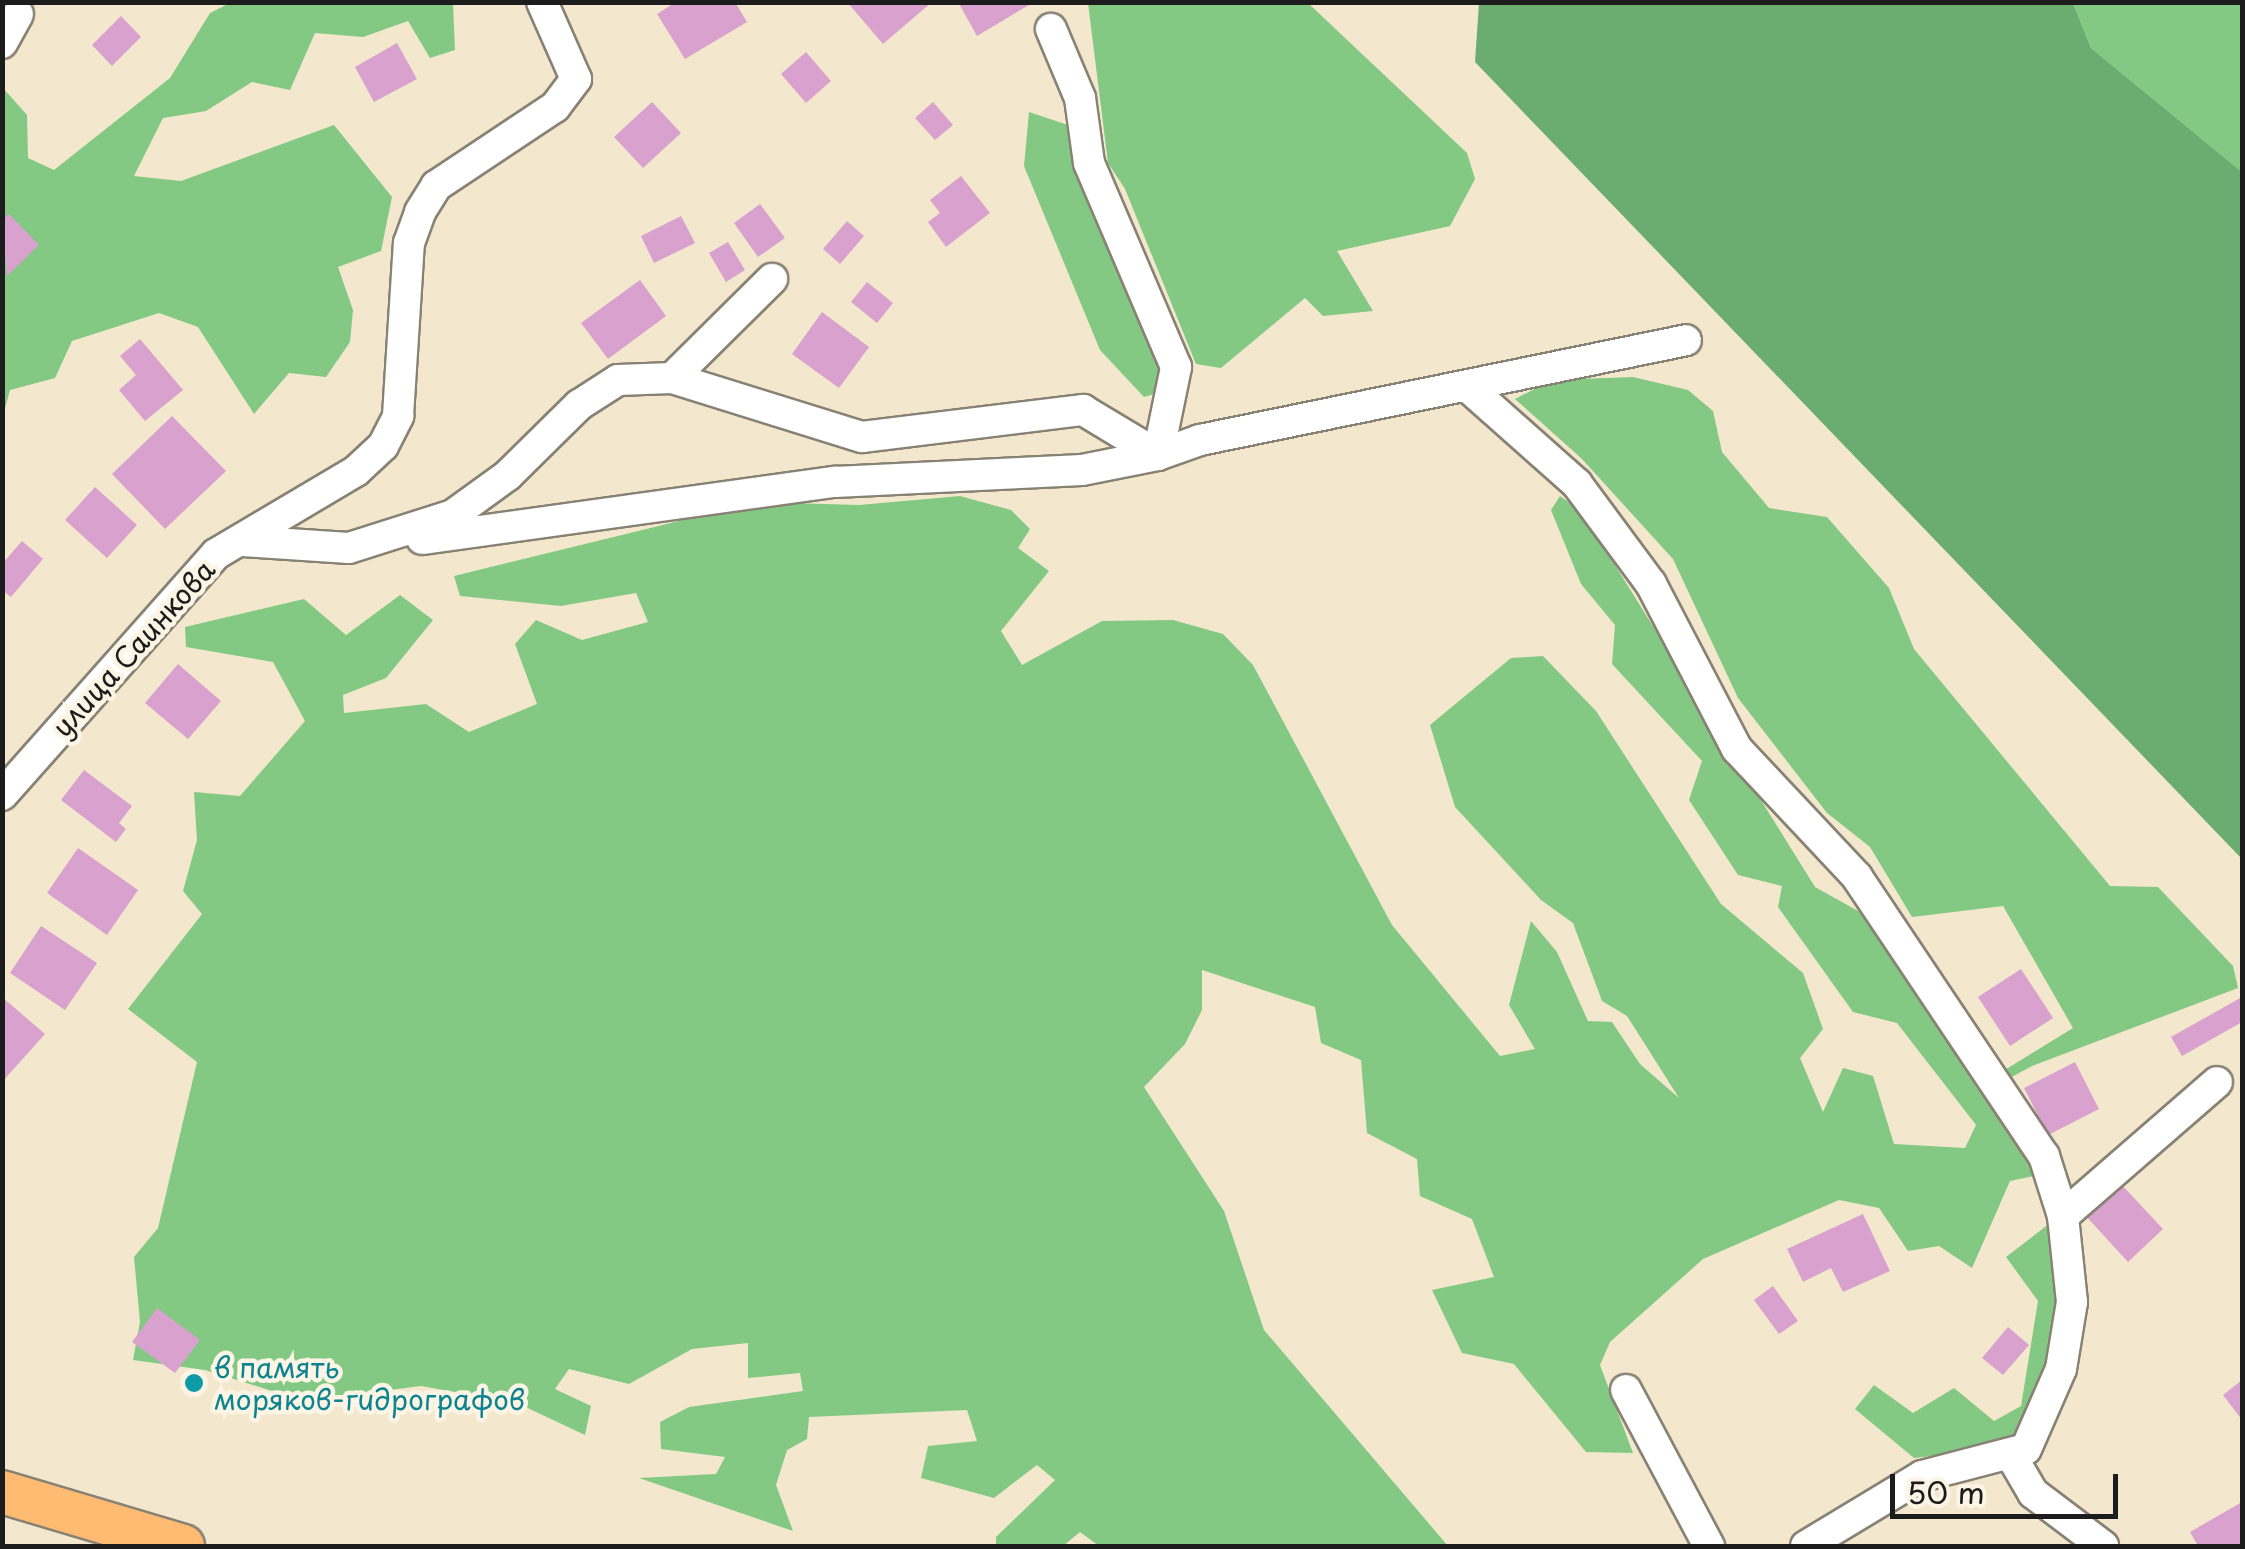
<!DOCTYPE html>
<html>
<head>
<meta charset="utf-8">
<style>
	body { margin:0 }
	#map { position:relative; width:2245px; height:1549px; overflow:hidden; background:#f3e8cd; font-family:"Playpen Sans",sans-serif }
	div>[style] { position:absolute }
	[style*='--x'] { left:calc(var(--x)*1px); top:calc(var(--y)*1px); width:calc(var(--w)*1px); rotate:calc(var(--a)*1deg) }
	.green>* { inset:0; background:#84c983 }
	.forest>* { inset:0; background:#6bad71 }
	.building>* { inset:0; background:#d9a1ce }
	.roads { filter:drop-shadow(2px 0 #888274) drop-shadow(-2px 0 #888274) drop-shadow(0 2px #888274) drop-shadow(0 -2px #888274) }
	.minor>* { height:30px; margin:-15px; padding:0 15px; transform-origin:15px; border-radius:15px; background:#fff }
	.highway>* { height:42px; margin:-21px; padding:0 21px; transform-origin:21px; border-radius:21px; background:#ffbb71 }
	.dots>* { width:28px; height:28px; translate:-50% -50%; box-sizing:border-box; border:5px solid #fcf5e5; border-radius:50% }
	span { translate:-50% -50%; white-space:nowrap; text-align:center; line-height:1.15; -webkit-text-stroke:9px #fcf5e5; paint-order:stroke }
	.street-label { font-size:28px; color:#1c1c1c }
	.culture-label { font-size:28px; color:#0d838f }
	.left { translate:0 -50%; text-align:left }
	.frame { position:absolute; inset:0; border:5px solid #1c1c1c; pointer-events:none }
	.scale { position:absolute; left:1890px; top:1474px; width:228px; height:45px; box-sizing:border-box; border:5px solid #1c1c1c; border-top:0; padding-left:12px; font-size:30px; line-height:35px; white-space:nowrap; color:#1c1c1c; -webkit-text-stroke:8px #fcf5e5; paint-order:stroke }
</style>
</head>
<body>
<div id="map">
	<div class="green">
		<i style="clip-path:polygon(230px 3px,453px 3px,455px 50px,430px 58px,408px 21px,363px 37px,315px 33px,290px 90px,252px 82px,206px 111px,163px 118px,134px 176px,181px 181px,334px 125px,392px 197px,381px 251px,338px 267px,353px 310px,350px 342px,326px 377px,289px 373px,254px 414px,198px 327px,159px 313px,72px 341px,55px 378px,10px 390px,3px 416px,3px 88px,27px 115px,28px 158px,54px 170px,170px 78px,210px 13px)"></i>
		<i style="clip-path:polygon(1088px 3px,1308px 3px,1467px 153px,1475px 179px,1450px 226px,1337px 251px,1373px 311px,1323px 316px,1305px 298px,1221px 368px,1196px 364px,1125px 189px,1108px 163px)"></i>
		<i style="clip-path:polygon(2073px 3px,2242px 3px,2242px 172px,2091px 48px)"></i>
		<i style="clip-path:polygon(1029px 112px,1074px 127px,1164px 354px,1161px 392px,1144px 397px,1100px 350px,1024px 166px)"></i>
		<i style="clip-path:polygon(1633px 377px,1688px 390px,1713px 411px,1722px 452px,1769px 508px,1827px 517px,1889px 588px,1914px 649px,2110px 886px,2158px 887px,2233px 966px,2238px 988px,2032px 1066px,1986px 1091px,2043px 1174px,2010px 1181px,1972px 1268px,1939px 1246px,1908px 1251px,1879px 1208px,1839px 1200px,1703px 1259px,1610px 1342px,1600px 1365px,1633px 1453px,1586px 1452px,1514px 1364px,1462px 1353px,1432px 1290px,1494px 1277px,1472px 1219px,1420px 1196px,1417px 1159px,1367px 1133px,1361px 1060px,1321px 1043px,1315px 1007px,1202px 970px,1202px 1010px,1185px 1044px,1144px 1087px,1224px 1211px,1264px 1330px,1448px 1546px,1099px 1546px,1080px 1532px,1063px 1546px,996px 1546px,996px 1537px,1055px 1480px,1037px 1465px,994px 1498px,921px 1478px,928px 1446px,977px 1441px,967px 1410px,809px 1417px,807px 1439px,787px 1450px,776px 1485px,793px 1531px,639px 1478px,716px 1474px,725px 1457px,661px 1449px,660px 1422px,689px 1407px,803px 1391px,800px 1373px,748px 1378px,748px 1343px,692px 1349px,629px 1384px,569px 1369px,555px 1389px,591px 1406px,585px 1435px,517px 1403px,421px 1386px,304px 1401px,205px 1370px,133px 1360px,140px 1322px,134px 1257px,158px 1228px,197px 1062px,128px 1009px,202px 914px,183px 891px,197px 840px,194px 792px,240px 796px,305px 721px,273px 662px,186px 647px,185px 627px,304px 599px,346px 635px,400px 595px,433px 620px,386px 678px,343px 695px,344px 713px,426px 704px,469px 732px,537px 704px,515px 644px,536px 620px,582px 640px,648px 622px,636px 593px,561px 606px,460px 596px,454px 576px,757px 502px,859px 505px,960px 496px,1011px 510px,1030px 529px,1018px 548px,1049px 571px,1001px 631px,1022px 665px,1102px 621px,1173px 620px,1223px 634px,1253px 665px,1392px 925px,1500px 1056px,1535px 1049px,1509px 1005px,1531px 921px,1557px 952px,1588px 1021px,1612px 1022px,1640px 1064px,1679px 1098px,1627px 1016px,1602px 1001px,1573px 923px,1541px 900px,1455px 807px,1430px 725px,1511px 658px,1543px 656px,1596px 711px,1721px 904px,1803px 973px,1823px 1029px,1800px 1058px,1823px 1112px,1843px 1068px,1873px 1076px,1894px 1144px,1965px 1148px,1976px 1125px,1897px 1023px,1853px 1012px,1778px 907px,1782px 886px,1738px 875px,1689px 800px,1702px 761px,1612px 664px,1615px 625px,1581px 584px,1551px 510px,1560px 496px,1582px 512px,1815px 887px,1876px 921px,1980px 1085px,2073px 1028px,2003px 906px,1912px 917px,1870px 847px,1827px 813px,1738px 698px,1673px 559px,1582px 459px,1515px 399px,1552px 380px)"></i>
		<i style="clip-path:polygon(2054px 1220px,2060px 1301px,2034px 1420px,2000px 1448px,1914px 1458px,1855px 1409px,1874px 1385px,1913px 1413px,1954px 1388px,1994px 1421px,2021px 1406px,2038px 1301px,2006px 1257px)"></i>
	</div>
	<div class="forest">
		<i style="clip-path:polygon(1479px 3px,2073px 3px,2091px 48px,2242px 172px,2242px 859px,1475px 62px)"></i>
	</div>
	<div class="building">
		<i style="clip-path:polygon(676px 2px,735px 2px,747px 22px,685px 59px,657px 14px)"></i>
		<i style="clip-path:polygon(847px 2px,932px 2px,883px 44px)"></i>
		<i style="clip-path:polygon(958px 2px,1034px 2px,977px 36px)"></i>
		<i style="clip-path:polygon(121px 16px,141px 37px,112px 66px,92px 45px)"></i>
		<i style="clip-path:polygon(397px 43px,417px 79px,374px 102px,355px 67px)"></i>
		<i style="clip-path:polygon(806px 52px,831px 81px,806px 103px,781px 74px)"></i>
		<i style="clip-path:polygon(652px 102px,681px 133px,643px 168px,614px 137px)"></i>
		<i style="clip-path:polygon(933px 102px,953px 125px,935px 140px,915px 118px)"></i>
		<i style="clip-path:polygon(961px 176px,990px 213px,946px 247px,928px 222px,940px 213px,930px 200px)"></i>
		<i style="clip-path:polygon(760px 204px,785px 238px,758px 257px,734px 223px)"></i>
		<i style="clip-path:polygon(9px 214px,39px 245px,7px 276px,2px 220px)"></i>
		<i style="clip-path:polygon(681px 216px,695px 243px,654px 263px,641px 236px)"></i>
		<i style="clip-path:polygon(847px 221px,864px 236px,840px 264px,823px 249px)"></i>
		<i style="clip-path:polygon(728px 242px,745px 270px,726px 282px,709px 253px)"></i>
		<i style="clip-path:polygon(640px 280px,666px 316px,608px 359px,581px 323px)"></i>
		<i style="clip-path:polygon(867px 282px,893px 303px,877px 323px,851px 302px)"></i>
		<i style="clip-path:polygon(822px 312px,869px 347px,839px 388px,792px 354px)"></i>
		<i style="clip-path:polygon(140px 339px,183px 390px,145px 421px,119px 390px,136px 375px,120px 356px)"></i>
		<i style="clip-path:polygon(172px 416px,226px 471px,165px 529px,112px 474px)"></i>
		<i style="clip-path:polygon(95px 487px,137px 525px,107px 558px,65px 520px)"></i>
		<i style="clip-path:polygon(22px 541px,43px 559px,11px 597px,2px 590px,2px 564px)"></i>
		<i style="clip-path:polygon(178px 664px,221px 701px,188px 739px,145px 703px)"></i>
		<i style="clip-path:polygon(84px 770px,132px 806px,119px 823px,126px 829px,116px 842px,61px 800px)"></i>
		<i style="clip-path:polygon(78px 848px,138px 890px,107px 935px,47px 893px)"></i>
		<i style="clip-path:polygon(41px 926px,97px 963px,65px 1010px,10px 973px)"></i>
		<i style="clip-path:polygon(2021px 969px,2053px 1018px,2010px 1046px,1978px 997px)"></i>
		<i style="clip-path:polygon(2px 997px,45px 1034px,2px 1082px)"></i>
		<i style="clip-path:polygon(2242px 997px,2242px 1022px,2182px 1056px,2171px 1037px)"></i>
		<i style="clip-path:polygon(2075px 1062px,2099px 1109px,2048px 1135px,2024px 1088px)"></i>
		<i style="clip-path:polygon(2119px 1182px,2163px 1229px,2128px 1262px,2084px 1214px)"></i>
		<i style="clip-path:polygon(1863px 1214px,1890px 1271px,1843px 1292px,1831px 1268px,1803px 1282px,1787px 1249px)"></i>
		<i style="clip-path:polygon(1773px 1286px,1798px 1321px,1779px 1334px,1754px 1300px)"></i>
		<i style="clip-path:polygon(157px 1308px,200px 1340px,175px 1373px,132px 1342px)"></i>
		<i style="clip-path:polygon(2008px 1327px,2029px 1345px,2003px 1375px,1982px 1358px)"></i>
		<i style="clip-path:polygon(2242px 1380px,2242px 1420px,2223px 1395px)"></i>
		<i style="clip-path:polygon(2242px 1502px,2242px 1546px,2198px 1546px,2190px 1532px)"></i>
	</div>
	<div class="roads">
		<div class="minor">
			<i style="--x:2;--y:43;--w:33;--a:-61"></i>
			<i style="--x:672;--y:378;--w:141;--a:-44.7"></i>
			<i style="--x:1469;--y:388;--w:144;--a:41.6"></i>
			<i style="--x:1577;--y:484;--w:124;--a:53.5"></i>
			<i style="--x:1651;--y:584;--w:186;--a:62.5"></i>
			<i style="--x:1737;--y:749;--w:175;--a:46.8"></i>
			<i style="--x:1857;--y:877;--w:336;--a:56.2"></i>
			<i style="--x:2044;--y:1156;--w:63;--a:72.4"></i>
			<i style="--x:422;--y:539;--w:417;--a:-7.9"></i>
			<i style="--x:835;--y:482;--w:247;--a:-2.8"></i>
			<i style="--x:1082;--y:470;--w:77;--a:-11.2"></i>
			<i style="--x:1158;--y:455;--w:90;--a:-78.4"></i>
			<i style="--x:1176;--y:367;--w:222;--a:-113.1"></i>
			<i style="--x:1089;--y:163;--w:66;--a:-97.9"></i>
			<i style="--x:1080;--y:98;--w:75;--a:-112.8"></i>
			<i style="--x:243;--y:541;--w:106;--a:3.8"></i>
			<i style="--x:349;--y:548;--w:109;--a:-17.6"></i>
			<i style="--x:453;--y:515;--w:68;--a:-36"></i>
			<i style="--x:508;--y:475;--w:100;--a:-44.6"></i>
			<i style="--x:579;--y:405;--w:46;--a:-32.7"></i>
			<i style="--x:618;--y:380;--w:54;--a:-2.1"></i>
			<i style="--x:672;--y:378;--w:199;--a:17.3"></i>
			<i style="--x:862;--y:437;--w:223;--a:-7"></i>
			<i style="--x:1083;--y:410;--w:87;--a:31"></i>
			<i style="--x:1158;--y:455;--w:45;--a:-19.7"></i>
			<i style="--x:1200;--y:440;--w:496;--a:-11.6"></i>
			<i style="--x:2;--y:795;--w:322;--a:-48.4"></i>
			<i style="--x:216;--y:554;--w:163;--a:-30.7"></i>
			<i style="--x:356;--y:471;--w:37;--a:-43"></i>
			<i style="--x:383;--y:446;--w:34;--a:-63"></i>
			<i style="--x:398;--y:416;--w:173;--a:-86.4"></i>
			<i style="--x:409;--y:243;--w:33;--a:-70"></i>
			<i style="--x:420;--y:212;--w:31;--a:-58"></i>
			<i style="--x:436;--y:186;--w:143;--a:-33.6"></i>
			<i style="--x:555;--y:107;--w:35;--a:-53"></i>
			<i style="--x:576;--y:79;--w:84;--a:-113.8"></i>
			<i style="--x:1626;--y:1390;--w:177;--a:62"></i>
			<i style="--x:2012;--y:1457;--w:42;--a:59.7"></i>
			<i style="--x:2033;--y:1493;--w:88;--a:37.1"></i>
			<i style="--x:1806;--y:1546;--w:135;--a:-31.1"></i>
			<i style="--x:1922;--y:1476;--w:107;--a:-14.6"></i>
			<i style="--x:2026;--y:1449;--w:87;--a:-66.4"></i>
			<i style="--x:2061;--y:1369;--w:68;--a:-80.7"></i>
			<i style="--x:2072;--y:1302;--w:86;--a:-96"></i>
			<i style="--x:2063;--y:1216;--w:204;--a:-41"></i>
		</div>
		<div class="highway">
			<i style="--x:2;--y:1492;--w:189;--a:16.6"></i>
		</div>
	</div>
	<div class="dots">
		<i style="left:194px;top:1383px;background:#0f9aa8"></i>
	</div>
	<div class="street-label">
		<span style="left:133px;top:648px;rotate:-48deg">улица Саинкова</span>
	</div>
	<div class="culture-label">
		<span class="left" style="left:214px;top:1383px">в память<br>моряков-гидрографов</span>
	</div>
	<div class="frame"></div>
	<div class="scale">50 m</div>
</div>
</body>
</html>
